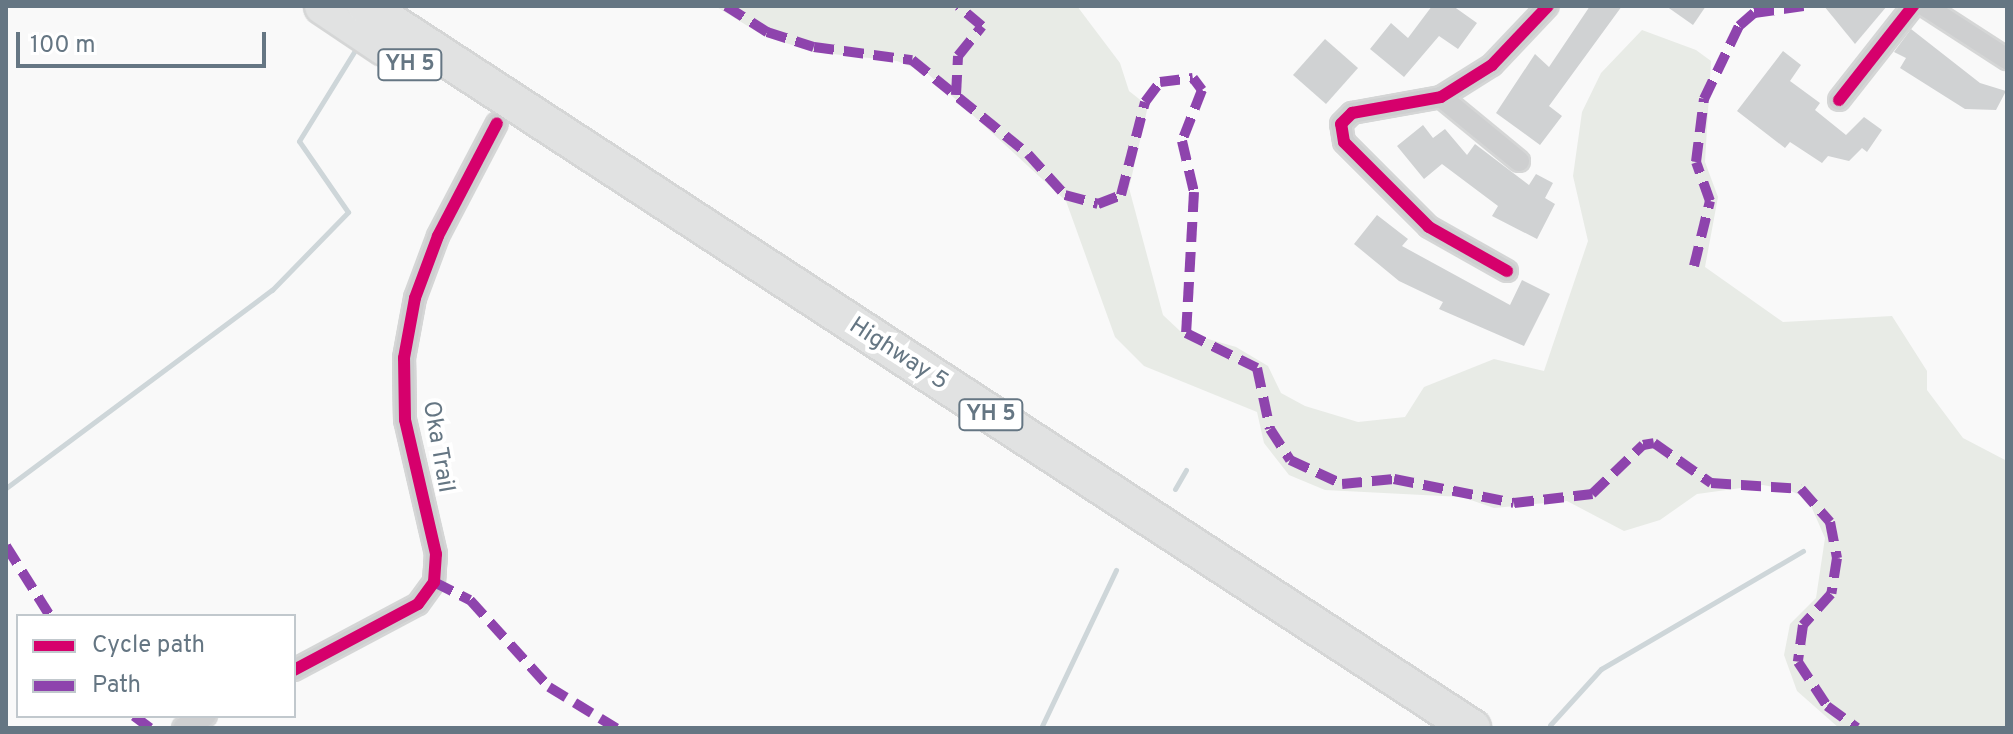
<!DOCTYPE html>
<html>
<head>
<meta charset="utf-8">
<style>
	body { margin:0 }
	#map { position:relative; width:2013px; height:734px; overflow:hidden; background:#f9f9f9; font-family:Overpass,sans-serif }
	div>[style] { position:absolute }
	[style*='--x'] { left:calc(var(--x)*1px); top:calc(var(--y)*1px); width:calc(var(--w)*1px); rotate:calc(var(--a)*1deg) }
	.green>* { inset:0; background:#e8ebe6 }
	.stream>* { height:5px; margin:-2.5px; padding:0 2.5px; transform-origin:2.5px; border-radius:2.5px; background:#ced6d9 }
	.building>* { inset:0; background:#d0d2d3 }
	.roads { filter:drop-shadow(2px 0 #d5d6d6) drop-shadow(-2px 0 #d5d6d6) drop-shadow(0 2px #d5d6d6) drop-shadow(0 -2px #d5d6d6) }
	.street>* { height:20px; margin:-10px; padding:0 10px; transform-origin:10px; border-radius:10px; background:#cecfd0 }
	.highway>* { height:36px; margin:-18px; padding:0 18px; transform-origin:18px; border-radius:18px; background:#e1e2e2 }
	.quiet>* { height:10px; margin-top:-5px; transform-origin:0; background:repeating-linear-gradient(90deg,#8e44ad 0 20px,transparent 0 30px) }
	.cycleway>* { height:12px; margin:-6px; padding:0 6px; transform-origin:6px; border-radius:6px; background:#d6006c }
	span { translate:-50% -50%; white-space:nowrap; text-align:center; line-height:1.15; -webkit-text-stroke:8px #fff; paint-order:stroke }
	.shield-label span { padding:2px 6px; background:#fff; border:2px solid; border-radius:6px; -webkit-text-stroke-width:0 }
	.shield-label { font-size:22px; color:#657683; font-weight:700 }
	.street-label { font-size:24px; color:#657683 }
	.frame { position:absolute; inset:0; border:8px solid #657683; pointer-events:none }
	.legend { position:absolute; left:16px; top:614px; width:280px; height:104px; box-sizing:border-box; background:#fff; border:2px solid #c1c8cd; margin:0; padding:10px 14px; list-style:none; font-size:24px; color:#657683 }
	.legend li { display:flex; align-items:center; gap:16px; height:40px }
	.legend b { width:40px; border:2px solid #c1c8cd }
	.scale { position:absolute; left:16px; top:32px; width:250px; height:36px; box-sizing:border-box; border:4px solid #657683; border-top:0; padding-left:10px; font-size:24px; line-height:28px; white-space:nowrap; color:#657683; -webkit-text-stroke:6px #fff; paint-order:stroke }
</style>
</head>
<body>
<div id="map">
	<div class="green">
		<i style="clip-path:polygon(715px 6px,1077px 6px,1120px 63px,1129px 91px,1148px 106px,1129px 188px,1163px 315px,1180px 331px,1236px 347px,1268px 366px,1281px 393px,1305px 406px,1358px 422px,1405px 417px,1424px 387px,1494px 359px,1544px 371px,1588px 241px,1573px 176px,1582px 112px,1601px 73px,1642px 30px,1696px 50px,1711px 61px,1705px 162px,1718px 197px,1705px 267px,1783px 322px,1892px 316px,1927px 371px,1927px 390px,1963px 438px,2007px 461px,2007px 728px,1839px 728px,1797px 691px,1784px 655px,1790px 624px,1816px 598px,1825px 538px,1808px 499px,1789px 490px,1763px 485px,1697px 494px,1660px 520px,1624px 531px,1567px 501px,1494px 508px,1462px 497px,1325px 490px,1289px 475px,1264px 443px,1257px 412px,1144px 366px,1115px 337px,1066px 201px,927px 73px,897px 61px,814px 52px,764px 36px)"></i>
	</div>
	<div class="stream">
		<i style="--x:6;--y:488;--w:332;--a:-36.7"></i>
		<i style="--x:272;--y:290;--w:109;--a:-45.7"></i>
		<i style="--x:348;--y:212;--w:86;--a:-124.6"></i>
		<i style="--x:299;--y:141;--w:114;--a:-58.3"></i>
		<i style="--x:1175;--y:489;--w:22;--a:-60"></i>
		<i style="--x:1550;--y:725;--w:76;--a:-47.7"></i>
		<i style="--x:1601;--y:669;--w:234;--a:-30.3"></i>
		<i style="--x:1041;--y:728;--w:175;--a:-64.6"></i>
	</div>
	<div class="building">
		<i style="clip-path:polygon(1432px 6px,1453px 6px,1477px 23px,1458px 49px,1439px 36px,1404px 77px,1370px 49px,1391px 23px,1408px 38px)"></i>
		<i style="clip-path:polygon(1590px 6px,1622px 6px,1549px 106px,1562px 116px,1540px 145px,1496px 113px,1535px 54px,1549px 67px)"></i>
		<i style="clip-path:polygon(1666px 6px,1706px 6px,1693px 25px)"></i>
		<i style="clip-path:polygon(1824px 6px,1887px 6px,1855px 44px)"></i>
		<i style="clip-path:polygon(1911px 29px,1980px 83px,2006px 91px,1996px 110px,1965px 109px,1900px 68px,1906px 58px,1894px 52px)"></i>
		<i style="clip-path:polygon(1325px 39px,1358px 68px,1326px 104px,1293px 75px)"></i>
		<i style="clip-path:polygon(1783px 51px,1801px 65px,1790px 81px,1820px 103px,1815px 110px,1846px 135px,1864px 117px,1882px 130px,1867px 152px,1862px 148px,1849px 161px,1828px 156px,1822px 163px,1790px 142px,1785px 148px,1737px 111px)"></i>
		<i style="clip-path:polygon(1423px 125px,1433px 138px,1445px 129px,1467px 155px,1475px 144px,1529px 185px,1536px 174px,1553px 183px,1545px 198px,1555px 204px,1537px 239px,1492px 216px,1498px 206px,1442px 164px,1424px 179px,1397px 146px)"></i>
		<i style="clip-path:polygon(1377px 215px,1408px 239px,1402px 246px,1510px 305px,1522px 280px,1550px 294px,1524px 346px,1439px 309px,1443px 302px,1399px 281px,1354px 244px)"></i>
	</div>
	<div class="roads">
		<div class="street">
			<i style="--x:1925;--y:6;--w:98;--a:32.9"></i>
			<i style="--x:1441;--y:97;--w:101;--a:39.4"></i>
			<i style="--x:1839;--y:100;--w:120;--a:-51.8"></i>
			<i style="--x:1507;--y:271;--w:90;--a:-150.6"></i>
			<i style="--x:1429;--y:227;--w:120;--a:-135"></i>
			<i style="--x:1344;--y:142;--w:18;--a:-99"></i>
			<i style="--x:1341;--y:124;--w:16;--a:-45"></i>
			<i style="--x:1352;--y:113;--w:90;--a:-10.2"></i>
			<i style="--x:1441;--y:97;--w:60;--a:-32.1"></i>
			<i style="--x:1492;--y:65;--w:81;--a:-46.5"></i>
			<i style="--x:294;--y:670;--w:140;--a:-28"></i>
			<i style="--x:418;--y:604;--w:27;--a:-54"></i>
			<i style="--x:434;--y:582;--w:28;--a:-86"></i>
			<i style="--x:436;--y:554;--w:138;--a:-103"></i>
			<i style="--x:405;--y:420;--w:62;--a:-90.9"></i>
			<i style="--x:404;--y:358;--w:61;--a:-79.6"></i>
			<i style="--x:415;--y:298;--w:66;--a:-69.6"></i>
			<i style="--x:438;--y:236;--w:127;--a:-62.4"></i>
			<i style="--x:183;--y:728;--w:26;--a:-28"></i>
		</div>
		<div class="highway">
			<i style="--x:323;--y:6;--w:73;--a:33.9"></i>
			<i style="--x:366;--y:6;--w:1321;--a:33.14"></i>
		</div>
	</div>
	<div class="quiet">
		<i style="--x:726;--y:6;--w:49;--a:32.4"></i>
		<i style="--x:767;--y:32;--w:49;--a:17.7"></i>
		<i style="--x:814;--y:47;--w:99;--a:7.6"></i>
		<i style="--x:912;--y:60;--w:149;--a:39"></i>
		<i style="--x:1028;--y:154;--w:55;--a:47.9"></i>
		<i style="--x:1065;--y:195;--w:34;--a:15"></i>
		<i style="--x:1098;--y:204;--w:25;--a:-21"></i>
		<i style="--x:1121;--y:195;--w:96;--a:-75.5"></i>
		<i style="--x:1145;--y:102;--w:25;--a:-53"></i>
		<i style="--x:1160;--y:82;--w:33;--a:-7"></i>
		<i style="--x:1193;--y:78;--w:15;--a:53"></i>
		<i style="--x:1202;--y:90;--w:55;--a:111.4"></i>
		<i style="--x:1182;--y:141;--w:52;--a:76.8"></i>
		<i style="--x:1194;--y:192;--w:141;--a:93.2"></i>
		<i style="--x:1186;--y:333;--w:79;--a:26.2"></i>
		<i style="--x:1257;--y:368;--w:62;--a:78"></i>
		<i style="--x:1270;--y:429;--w:37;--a:57"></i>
		<i style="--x:1290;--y:460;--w:57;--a:24.8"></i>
		<i style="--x:1342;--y:484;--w:52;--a:-5.5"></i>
		<i style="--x:1394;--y:479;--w:122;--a:11.3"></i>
		<i style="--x:1514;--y:503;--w:79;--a:-6.6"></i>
		<i style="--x:1592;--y:494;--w:71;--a:-43.9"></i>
		<i style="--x:1643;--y:445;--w:11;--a:-10"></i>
		<i style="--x:1654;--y:443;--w:70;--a:35.1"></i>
		<i style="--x:1711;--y:483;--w:90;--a:3.8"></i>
		<i style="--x:1801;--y:489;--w:44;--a:48.7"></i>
		<i style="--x:1830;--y:522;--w:37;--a:79"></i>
		<i style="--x:1837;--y:558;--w:36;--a:99"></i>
		<i style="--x:1831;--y:594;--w:42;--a:132.1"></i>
		<i style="--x:1803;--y:625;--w:37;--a:98"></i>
		<i style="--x:1798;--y:662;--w:53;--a:56.6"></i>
		<i style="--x:1827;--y:706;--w:37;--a:36"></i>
		<i style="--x:956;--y:95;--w:39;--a:-87"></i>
		<i style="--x:958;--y:56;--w:38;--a:-51"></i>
		<i style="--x:982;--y:26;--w:31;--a:-140"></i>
		<i style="--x:1694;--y:266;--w:67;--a:-76.2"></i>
		<i style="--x:1710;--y:201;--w:41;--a:-109.7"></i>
		<i style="--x:1696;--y:162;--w:64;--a:-82.8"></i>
		<i style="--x:1704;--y:99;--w:81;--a:-64.4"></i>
		<i style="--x:1739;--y:26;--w:20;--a:-41"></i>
		<i style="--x:1754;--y:13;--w:50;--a:-8"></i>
		<i style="--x:6;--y:546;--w:83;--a:57.8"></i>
		<i style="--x:434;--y:582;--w:40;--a:26.6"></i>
		<i style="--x:470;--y:600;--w:118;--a:47.8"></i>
		<i style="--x:549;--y:687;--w:79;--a:31.5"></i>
		<i style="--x:134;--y:716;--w:20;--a:37"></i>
	</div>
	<div class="cycleway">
		<i style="--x:1839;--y:100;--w:120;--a:-51.8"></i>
		<i style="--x:1507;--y:271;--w:90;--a:-150.6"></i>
		<i style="--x:1429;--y:227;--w:120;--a:-135"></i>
		<i style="--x:1344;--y:142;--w:18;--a:-99"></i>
		<i style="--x:1341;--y:124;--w:16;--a:-45"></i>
		<i style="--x:1352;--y:113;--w:90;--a:-10.2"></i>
		<i style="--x:1441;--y:97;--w:60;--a:-32.1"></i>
		<i style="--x:1492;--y:65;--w:81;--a:-46.5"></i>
		<i style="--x:294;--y:670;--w:140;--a:-28"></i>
		<i style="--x:418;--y:604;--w:27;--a:-54"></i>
		<i style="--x:434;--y:582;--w:28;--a:-86"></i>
		<i style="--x:436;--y:554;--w:138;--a:-103"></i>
		<i style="--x:405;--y:420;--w:62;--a:-90.9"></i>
		<i style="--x:404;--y:358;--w:61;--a:-79.6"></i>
		<i style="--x:415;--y:298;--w:66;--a:-69.6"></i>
		<i style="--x:438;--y:236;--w:127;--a:-62.4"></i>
	</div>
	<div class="shield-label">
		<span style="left:410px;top:65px">YH 5</span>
		<span style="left:991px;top:415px">YH 5</span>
	</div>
	<div class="street-label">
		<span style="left:898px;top:355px;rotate:33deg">Highway 5</span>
		<span style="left:437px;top:447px;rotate:80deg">Oka Trail</span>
	</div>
	<div class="frame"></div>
	<ul class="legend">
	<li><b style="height:10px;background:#d6006c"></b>Cycle path</li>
	<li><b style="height:10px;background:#8e44ad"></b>Path</li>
	</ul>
	<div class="scale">100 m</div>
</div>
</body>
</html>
